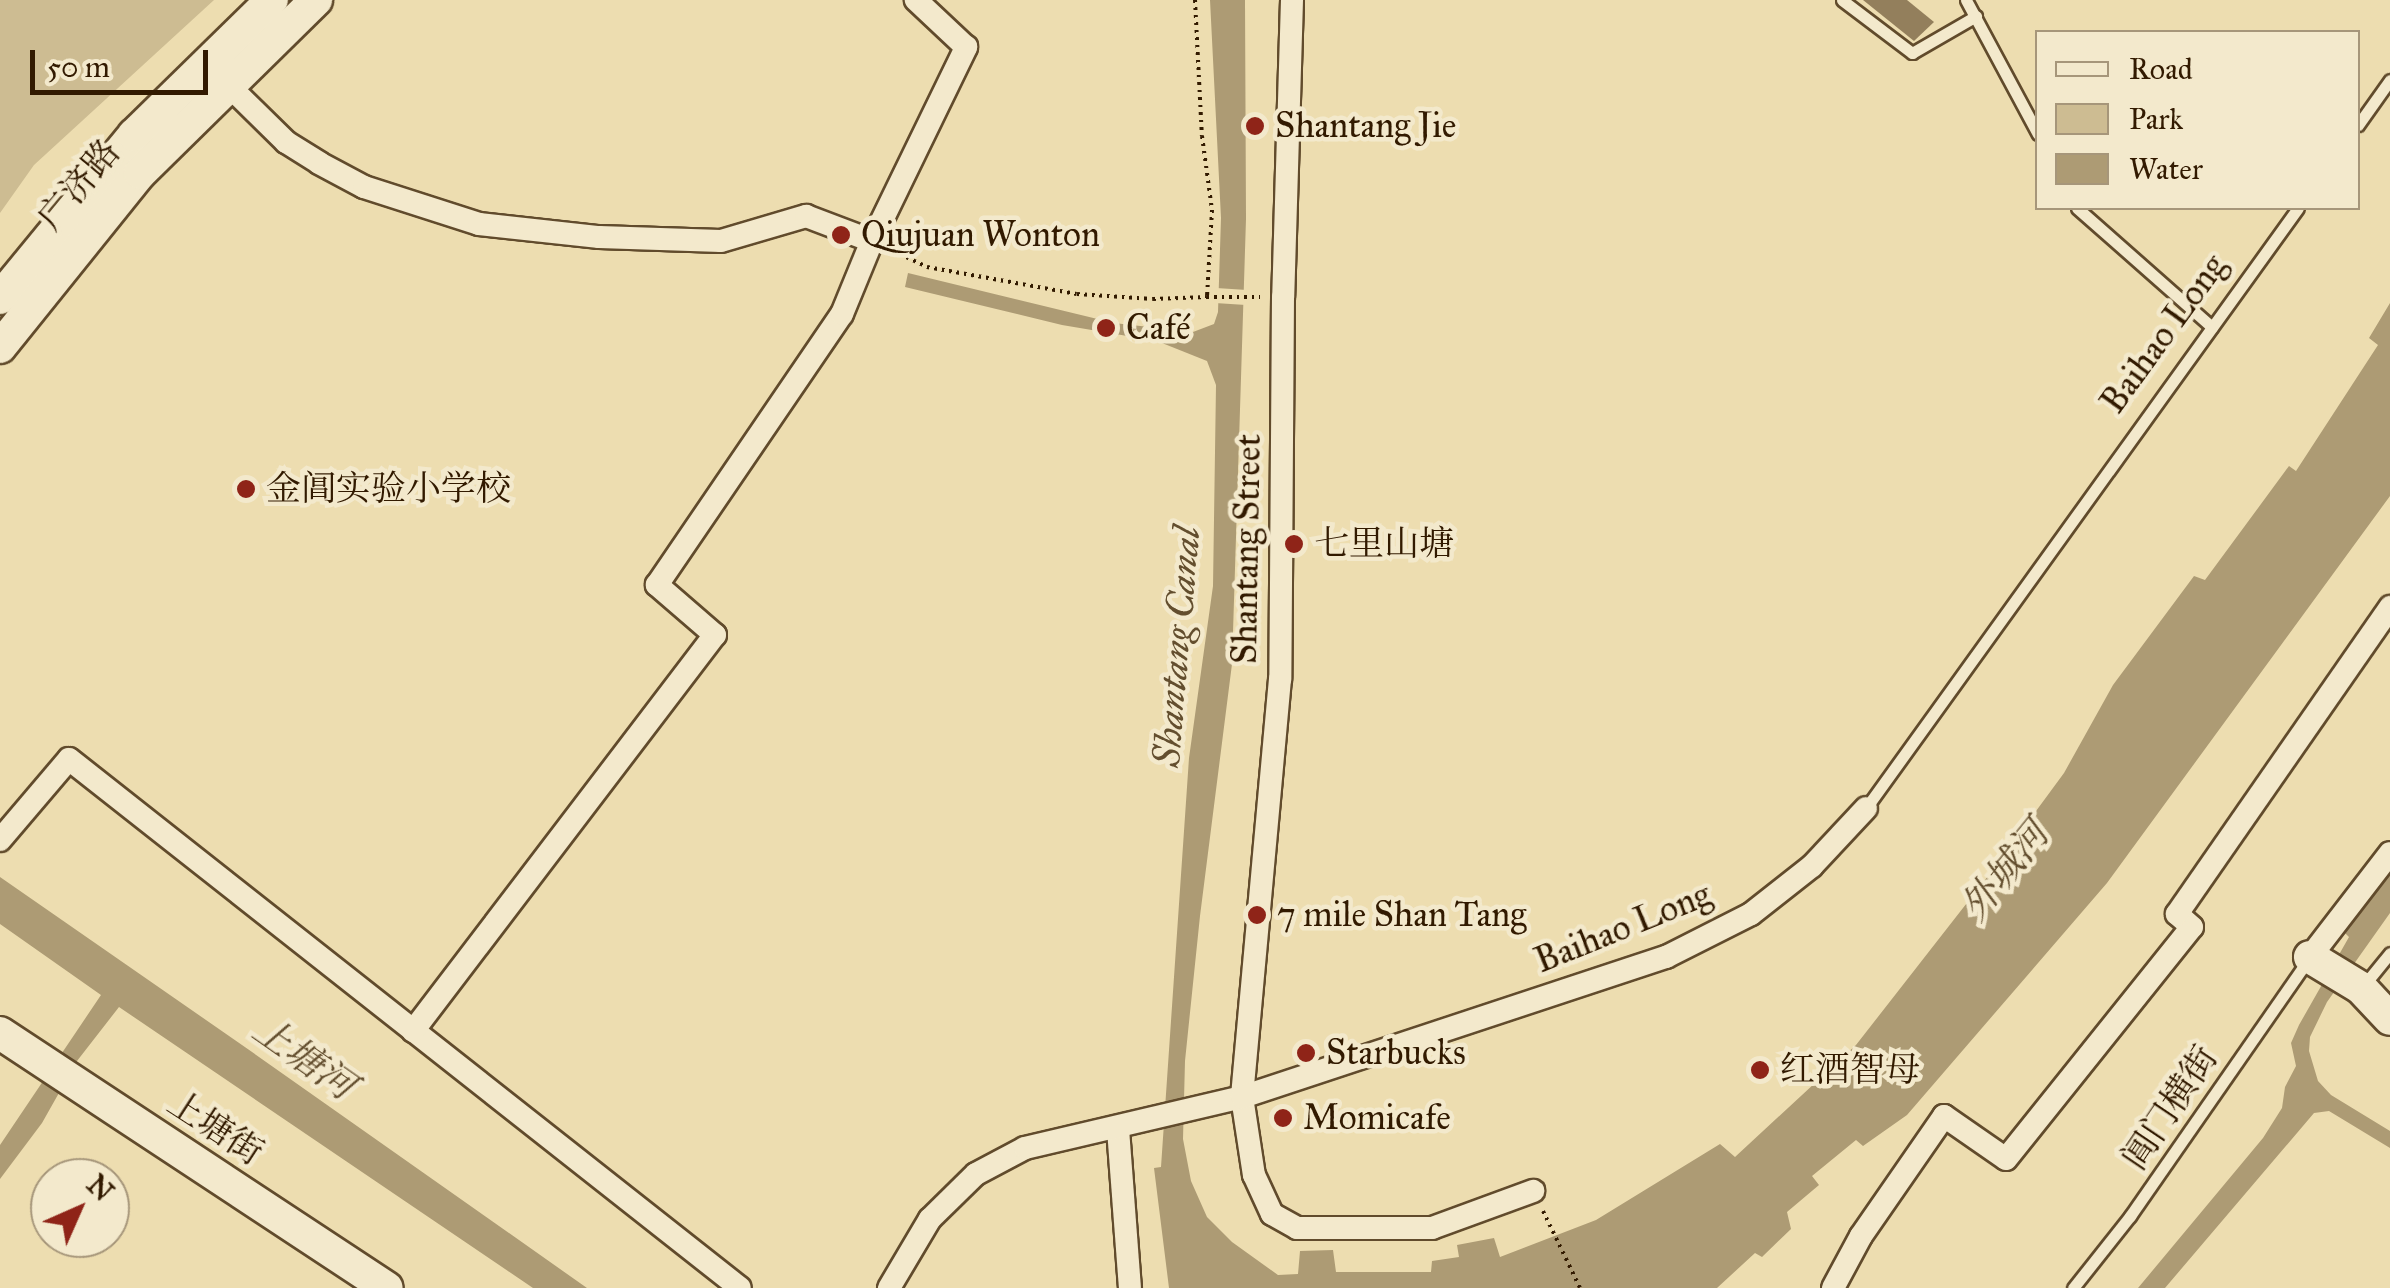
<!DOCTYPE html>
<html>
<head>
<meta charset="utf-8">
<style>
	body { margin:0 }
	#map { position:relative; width:2390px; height:1288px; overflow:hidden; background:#edddb0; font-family:"IM FELL Great Primer","Noto Serif SC",serif }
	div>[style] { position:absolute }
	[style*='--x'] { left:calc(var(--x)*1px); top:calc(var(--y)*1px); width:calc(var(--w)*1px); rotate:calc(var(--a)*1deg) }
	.green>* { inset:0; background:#cdbc92 }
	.water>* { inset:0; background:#ad9b74 }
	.pier>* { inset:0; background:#edddb0 }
	.building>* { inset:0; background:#937f5c }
	.path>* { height:4px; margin-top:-2px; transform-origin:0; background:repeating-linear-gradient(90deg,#321a00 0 2.5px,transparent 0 7.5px) }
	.roads { filter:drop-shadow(2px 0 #614b2c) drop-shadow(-2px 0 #614b2c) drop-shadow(0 2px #614b2c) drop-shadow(0 -2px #614b2c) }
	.lane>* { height:11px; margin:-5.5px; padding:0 5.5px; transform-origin:5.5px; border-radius:5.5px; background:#f3e9cc }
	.street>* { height:22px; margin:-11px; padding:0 11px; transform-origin:11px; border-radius:11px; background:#f3e9cc }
	.secondary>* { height:32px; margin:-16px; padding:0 16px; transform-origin:16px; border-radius:16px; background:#f3e9cc }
	.dots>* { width:28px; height:28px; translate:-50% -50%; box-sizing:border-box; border:5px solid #f3e9cc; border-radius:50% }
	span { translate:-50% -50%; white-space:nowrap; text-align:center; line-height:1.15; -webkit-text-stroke:9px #f3e9cc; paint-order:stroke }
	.poi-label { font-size:35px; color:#321a00 }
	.left { translate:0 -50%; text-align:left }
	.street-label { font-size:35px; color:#321a00 }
	.water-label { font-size:38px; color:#634e2e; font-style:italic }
	.legend { position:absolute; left:2035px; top:30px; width:325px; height:180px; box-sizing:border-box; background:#f3e9cc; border:2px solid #a6967a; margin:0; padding:12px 18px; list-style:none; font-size:30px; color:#321a00 }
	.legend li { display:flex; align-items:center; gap:20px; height:50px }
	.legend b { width:50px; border:2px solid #a6967a }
	.north { position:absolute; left:30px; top:1158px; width:100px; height:100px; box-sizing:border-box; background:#f3e9cc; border:2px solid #a6967a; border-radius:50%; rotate:45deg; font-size:28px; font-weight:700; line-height:40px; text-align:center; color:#321a00 }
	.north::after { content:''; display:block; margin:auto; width:35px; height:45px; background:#8f2418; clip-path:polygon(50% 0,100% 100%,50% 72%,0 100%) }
	.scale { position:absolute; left:30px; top:50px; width:178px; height:45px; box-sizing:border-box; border:5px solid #321a00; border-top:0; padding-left:12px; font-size:30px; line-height:35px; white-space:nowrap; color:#321a00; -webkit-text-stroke:8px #f3e9cc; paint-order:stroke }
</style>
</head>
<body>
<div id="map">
	<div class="green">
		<i style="clip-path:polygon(0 0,214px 0,34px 165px,0 213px)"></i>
	</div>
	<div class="water">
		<i style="clip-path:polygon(1210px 0,1245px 0,1246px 219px,1232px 664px,1200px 916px,1185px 1061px,1183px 1139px,1191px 1181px,1207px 1217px,1232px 1242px,1278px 1275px,1298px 1274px,1300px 1251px,1333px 1250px,1336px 1272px,1431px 1272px,1432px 1261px,1459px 1257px,1457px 1245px,1494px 1238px,1500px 1257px,1596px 1220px,1720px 1144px,1735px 1157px,1856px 1045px,1995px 867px,2064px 773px,2113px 685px,2194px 576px,2205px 580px,2289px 466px,2296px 471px,2378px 345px,2369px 338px,2390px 303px,2390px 496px,2107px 883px,1907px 1115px,1863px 1146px,1856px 1140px,1812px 1176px,1819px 1185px,1787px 1212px,1791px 1229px,1762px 1257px,1755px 1253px,1717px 1288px,1169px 1288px,1154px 1168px,1161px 1167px,1189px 758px,1213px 586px,1216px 385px,1207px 361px,1157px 341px,1062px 325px,905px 287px,908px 273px,1114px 323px,1193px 332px,1214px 324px,1218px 312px,1221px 218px)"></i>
		<i style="clip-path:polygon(2390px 870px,2390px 913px,2327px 1002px,2310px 1037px,2309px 1051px,2318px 1081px,2331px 1095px,2390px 1131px,2390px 1148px,2329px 1111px,2314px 1113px,2165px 1288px,2138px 1288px,2263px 1138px,2282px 1108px,2285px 1087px,2296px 1066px,2291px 1043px,2299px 1025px,2349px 937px,2344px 932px)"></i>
		<i style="clip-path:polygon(0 877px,242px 1045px,587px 1288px,533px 1288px,119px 1007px,77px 1061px,42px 1123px,0 1179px,0 1145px,101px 995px,0 924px)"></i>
	</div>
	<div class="pier">
		<i style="clip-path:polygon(1216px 288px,1247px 290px,1246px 305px,1215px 303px)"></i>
	</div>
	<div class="building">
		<i style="clip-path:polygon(1863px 0,1907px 0,1934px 22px,1914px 41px)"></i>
	</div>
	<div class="path">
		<i style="--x:1195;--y:0;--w:136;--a:87.1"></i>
		<i style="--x:1202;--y:136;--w:75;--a:82.3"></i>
		<i style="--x:1212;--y:210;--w:87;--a:93.3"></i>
		<i style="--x:1207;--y:297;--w:53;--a:0"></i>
		<i style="--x:893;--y:251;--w:38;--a:25"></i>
		<i style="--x:927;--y:267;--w:152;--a:10.2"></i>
		<i style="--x:1077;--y:294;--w:76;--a:3.8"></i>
		<i style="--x:1153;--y:299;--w:54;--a:-2.1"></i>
		<i style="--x:1543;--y:1211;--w:85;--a:64.3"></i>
	</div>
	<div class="roads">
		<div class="lane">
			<i style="--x:1842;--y:0;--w:88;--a:37.1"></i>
			<i style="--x:1912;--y:53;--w:74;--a:-30"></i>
			<i style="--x:1966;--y:0;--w:152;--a:61.8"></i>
			<i style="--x:2358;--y:125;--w:55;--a:-54.6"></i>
			<i style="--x:2077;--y:208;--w:180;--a:41.4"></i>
			<i style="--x:1866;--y:808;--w:739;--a:-54.25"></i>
			<i style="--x:2364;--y:985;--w:41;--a:-50.9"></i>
			<i style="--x:2073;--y:1288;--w:92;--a:-51.6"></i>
			<i style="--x:2130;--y:1216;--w:312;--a:-55.2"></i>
		</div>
		<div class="street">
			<i style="--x:1292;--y:0;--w:297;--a:91.7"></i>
			<i style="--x:1283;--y:297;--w:382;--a:90.4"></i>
			<i style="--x:1280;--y:679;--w:420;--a:95.2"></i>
			<i style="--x:1242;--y:1097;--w:79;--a:81.3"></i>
			<i style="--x:1254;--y:1175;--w:43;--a:65.2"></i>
			<i style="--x:1272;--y:1214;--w:29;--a:29"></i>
			<i style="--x:1297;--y:1228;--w:135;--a:0"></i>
			<i style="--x:1432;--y:1228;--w:108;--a:-20.1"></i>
			<i style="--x:227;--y:84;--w:83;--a:44.5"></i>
			<i style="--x:286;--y:142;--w:39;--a:32"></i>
			<i style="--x:319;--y:163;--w:51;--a:28.1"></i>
			<i style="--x:364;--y:187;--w:121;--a:17.8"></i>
			<i style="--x:479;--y:224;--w:121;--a:6.2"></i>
			<i style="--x:599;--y:237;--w:122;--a:1.9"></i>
			<i style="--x:721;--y:241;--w:89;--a:-16.4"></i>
			<i style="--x:806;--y:216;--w:71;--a:20.7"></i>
			<i style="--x:0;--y:840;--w:106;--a:-49.6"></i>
			<i style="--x:69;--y:759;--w:854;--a:38.25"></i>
			<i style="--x:2310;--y:957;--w:131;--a:-52.4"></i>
			<i style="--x:413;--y:1031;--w:498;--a:-52.7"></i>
			<i style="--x:715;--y:635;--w:77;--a:-139.2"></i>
			<i style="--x:657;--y:585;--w:328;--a:-55.7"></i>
			<i style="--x:842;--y:314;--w:79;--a:-67.7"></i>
			<i style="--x:872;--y:241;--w:216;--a:-64.1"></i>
			<i style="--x:966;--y:47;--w:69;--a:-136.8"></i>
			<i style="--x:1118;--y:1129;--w:159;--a:85.7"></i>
			<i style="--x:889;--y:1288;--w:80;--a:-59.3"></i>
			<i style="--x:930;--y:1219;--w:64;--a:-44.4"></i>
			<i style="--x:976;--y:1174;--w:55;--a:-28"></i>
			<i style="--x:1025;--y:1148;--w:223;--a:-13.2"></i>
			<i style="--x:1242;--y:1097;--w:447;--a:-18.3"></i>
			<i style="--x:1666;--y:957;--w:95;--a:-26.8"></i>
			<i style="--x:1751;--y:914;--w:78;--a:-38.2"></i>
			<i style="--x:1812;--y:866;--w:79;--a:-47"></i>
			<i style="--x:1833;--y:1288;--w:59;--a:-61.7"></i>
			<i style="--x:1861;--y:1236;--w:146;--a:-55.3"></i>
			<i style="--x:1944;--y:1116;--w:75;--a:34.7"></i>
			<i style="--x:2006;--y:1159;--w:297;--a:-51.3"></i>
			<i style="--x:2192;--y:927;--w:20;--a:-139"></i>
			<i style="--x:2177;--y:914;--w:374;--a:-55.2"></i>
		</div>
		<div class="secondary">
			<i style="--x:0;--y:298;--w:211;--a:-50.6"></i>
			<i style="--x:134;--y:135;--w:193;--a:-44.4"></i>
			<i style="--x:0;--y:347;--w:223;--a:-51.2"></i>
			<i style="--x:140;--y:173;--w:247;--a:-44.5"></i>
			<i style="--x:2310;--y:957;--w:60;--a:31.3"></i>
			<i style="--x:2361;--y:988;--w:42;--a:46.9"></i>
			<i style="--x:0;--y:1033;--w:463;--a:33.4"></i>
		</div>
	</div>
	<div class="dots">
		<i style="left:1255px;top:126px;background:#8f2418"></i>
		<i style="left:841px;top:235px;background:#8f2418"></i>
		<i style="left:1106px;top:328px;background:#8f2418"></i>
		<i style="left:246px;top:489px;background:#8f2418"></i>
		<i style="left:1294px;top:544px;background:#8f2418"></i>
		<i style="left:1257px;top:915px;background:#8f2418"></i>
		<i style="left:1306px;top:1053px;background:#8f2418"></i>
		<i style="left:1760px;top:1070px;background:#8f2418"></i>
		<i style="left:1283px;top:1118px;background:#8f2418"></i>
	</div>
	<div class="poi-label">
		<span class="left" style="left:1275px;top:126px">Shantang Jie</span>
		<span class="left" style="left:861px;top:235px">Qiujuan Wonton</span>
		<span class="left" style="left:1126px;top:328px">Café</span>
		<span class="left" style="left:266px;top:489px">金阊实验小学校</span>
		<span class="left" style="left:1314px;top:544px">七里山塘</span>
		<span class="left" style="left:1277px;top:915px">7 mile Shan Tang</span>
		<span class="left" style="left:1326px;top:1053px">Starbucks</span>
		<span class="left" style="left:1780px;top:1070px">红酒智母</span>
		<span class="left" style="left:1303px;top:1118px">Momicafe</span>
	</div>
	<div class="street-label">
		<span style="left:79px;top:185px;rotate:-50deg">广济路</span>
		<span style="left:2164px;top:334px;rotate:-54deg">Baihao Long</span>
		<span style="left:1247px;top:549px;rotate:-89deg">Shantang Street</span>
		<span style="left:1623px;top:928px;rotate:-22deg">Baihao Long</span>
		<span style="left:2170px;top:1108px;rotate:-56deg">阊门横街</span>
		<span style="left:215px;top:1128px;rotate:33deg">上塘街</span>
	</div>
	<div class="water-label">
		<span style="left:1177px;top:647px;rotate:-85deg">Shantang Canal</span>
		<span style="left:2005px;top:871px;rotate:-51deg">外城河</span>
		<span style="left:304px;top:1058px;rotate:35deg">上塘河</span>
	</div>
	<ul class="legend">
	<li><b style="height:12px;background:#f3e9cc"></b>Road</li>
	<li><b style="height:28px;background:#cdbc92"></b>Park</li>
	<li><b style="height:28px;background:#ad9b74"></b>Water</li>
	</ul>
	<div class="north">N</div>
	<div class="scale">50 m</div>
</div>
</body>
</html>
